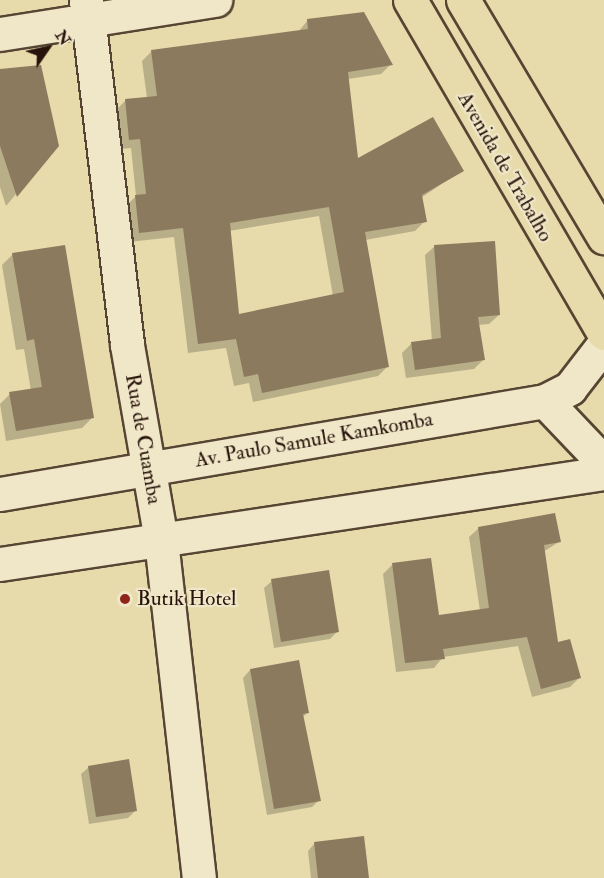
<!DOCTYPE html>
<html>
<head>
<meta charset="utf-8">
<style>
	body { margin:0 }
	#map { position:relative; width:604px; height:878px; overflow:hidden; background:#e7daab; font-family:"IM FELL Double Pica",serif }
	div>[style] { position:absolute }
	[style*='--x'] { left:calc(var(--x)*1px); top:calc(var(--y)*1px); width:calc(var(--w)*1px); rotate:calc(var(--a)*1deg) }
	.shadow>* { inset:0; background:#0003 }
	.building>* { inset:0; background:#8b7a5e }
	.roads { filter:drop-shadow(2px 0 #574533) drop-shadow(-2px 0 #574533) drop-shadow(0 2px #574533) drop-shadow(0 -2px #574533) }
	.minor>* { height:33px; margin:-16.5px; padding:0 16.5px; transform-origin:16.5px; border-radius:16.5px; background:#efe7c8 }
	.secondary>* { height:33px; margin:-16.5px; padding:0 16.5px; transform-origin:16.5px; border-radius:16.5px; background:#efe7c8 }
	.trunk>* { height:33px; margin:-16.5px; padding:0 16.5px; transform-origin:16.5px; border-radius:16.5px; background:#e7daab }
	.dots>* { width:16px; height:16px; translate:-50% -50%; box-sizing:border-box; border:3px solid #efe7c8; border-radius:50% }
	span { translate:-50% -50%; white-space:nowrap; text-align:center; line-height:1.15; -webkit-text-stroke:4.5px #efe7c8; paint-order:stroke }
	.street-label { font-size:21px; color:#27130b }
	.poi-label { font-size:21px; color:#27130b }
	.left { translate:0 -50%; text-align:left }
	.north { position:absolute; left:18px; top:18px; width:60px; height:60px; -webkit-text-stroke:4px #efe7c8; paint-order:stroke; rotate:56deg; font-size:16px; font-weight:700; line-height:24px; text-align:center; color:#27130b }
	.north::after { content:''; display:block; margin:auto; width:21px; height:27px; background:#27130b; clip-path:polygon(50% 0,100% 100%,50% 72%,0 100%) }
</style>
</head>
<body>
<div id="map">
	<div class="shadow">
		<i style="clip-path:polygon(evenodd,308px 20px,391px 64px,381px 74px,348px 79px,357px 161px,462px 170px,421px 198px,425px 221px,415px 231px,365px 240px,388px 366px,378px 376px,253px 402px,249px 383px,234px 386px,226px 348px,188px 353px,174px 237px,129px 242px,125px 207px,136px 196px,131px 148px,120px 149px,116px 110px,126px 100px,147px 98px,142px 61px,152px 51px,298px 32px,308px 20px,319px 216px,333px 296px,237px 316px,229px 231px,319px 216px)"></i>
		<i style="clip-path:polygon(0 71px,57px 145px,6px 206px,0 187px)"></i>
		<i style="clip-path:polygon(435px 246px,499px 315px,489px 324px,478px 325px,483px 360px,474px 369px,406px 378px,402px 353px,411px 344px,432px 341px,425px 255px)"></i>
		<i style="clip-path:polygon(13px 254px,92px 418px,82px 428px,6px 441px,0 404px,10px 394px,31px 391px,24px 349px,16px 350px,2px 265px)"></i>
		<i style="clip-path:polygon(479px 528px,559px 542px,543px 552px,557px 644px,579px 678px,570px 687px,532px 697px,518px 646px,443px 657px,434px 668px,396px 672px,383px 574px,392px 565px,438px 617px,480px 611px,469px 537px)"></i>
		<i style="clip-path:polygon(272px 581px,337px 632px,330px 639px,274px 648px,264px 588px)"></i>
		<i style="clip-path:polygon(250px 670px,307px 713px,303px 717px,319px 800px,312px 807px,267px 815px,243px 678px)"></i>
		<i style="clip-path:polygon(89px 767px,135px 811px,128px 818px,89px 824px,81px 774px)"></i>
		<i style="clip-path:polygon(315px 843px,368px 878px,311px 878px,308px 851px)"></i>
	</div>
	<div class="building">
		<i style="clip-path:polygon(evenodd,364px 12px,393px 65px,348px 72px,358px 158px,433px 117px,464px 171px,422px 195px,427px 222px,365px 232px,389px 367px,262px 393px,258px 374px,244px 377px,236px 339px,198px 344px,183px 228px,139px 233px,135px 195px,146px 194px,140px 139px,129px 140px,125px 99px,157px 96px,151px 50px,308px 29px,307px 19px,364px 12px,329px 207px,344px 292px,239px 314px,230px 223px,329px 207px)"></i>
		<i style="clip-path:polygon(41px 65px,59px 146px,17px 197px,0 146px,0 69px)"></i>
		<i style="clip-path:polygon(495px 241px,500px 315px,478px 317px,485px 360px,415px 370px,411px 342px,441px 338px,434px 245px)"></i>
		<i style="clip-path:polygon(65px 245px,94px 418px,16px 431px,9px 392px,42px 387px,34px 339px,27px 341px,12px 253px)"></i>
		<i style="clip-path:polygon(555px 513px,561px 542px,544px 545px,558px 642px,570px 639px,581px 678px,541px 689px,527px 637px,443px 649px,445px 659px,405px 663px,392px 563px,431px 558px,439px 615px,489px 608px,478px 527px)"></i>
		<i style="clip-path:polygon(329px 570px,339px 632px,281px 642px,271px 579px)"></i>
		<i style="clip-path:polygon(299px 660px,309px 713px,303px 714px,321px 801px,274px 809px,250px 669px)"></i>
		<i style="clip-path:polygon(129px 759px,137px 811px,96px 817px,88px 766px)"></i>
		<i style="clip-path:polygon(364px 836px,369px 878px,318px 878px,314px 842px)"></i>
	</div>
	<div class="roads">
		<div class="minor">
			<i style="--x:86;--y:0;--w:347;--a:83.2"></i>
			<i style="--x:127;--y:345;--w:198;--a:80.1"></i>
			<i style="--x:161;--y:540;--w:340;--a:83.6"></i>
			<i style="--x:0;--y:34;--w:218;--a:-9"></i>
			<i style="--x:545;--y:401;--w:86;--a:46.4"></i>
		</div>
		<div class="secondary">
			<i style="--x:0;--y:494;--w:553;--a:-9.68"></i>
			<i style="--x:545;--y:401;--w:28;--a:-27"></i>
			<i style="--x:570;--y:388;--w:56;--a:-52.3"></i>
			<i style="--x:0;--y:564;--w:611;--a:-8.57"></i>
		</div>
		<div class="trunk">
			<i style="--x:410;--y:0;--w:385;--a:59.8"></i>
			<i style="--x:463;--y:0;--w:276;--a:59.3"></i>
		</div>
	</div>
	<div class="dots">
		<i style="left:125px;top:599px;background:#8f2418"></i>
	</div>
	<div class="street-label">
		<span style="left:505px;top:167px;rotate:60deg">Avenida de Trabalho</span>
		<span style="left:143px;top:439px;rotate:80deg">Rua de Cuamba</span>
		<span style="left:314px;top:440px;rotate:-10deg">Av. Paulo Samule Kamkomba</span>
	</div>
	<div class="poi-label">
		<span class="left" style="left:137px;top:599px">Butik Hotel</span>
	</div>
	<div class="north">N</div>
</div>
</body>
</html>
